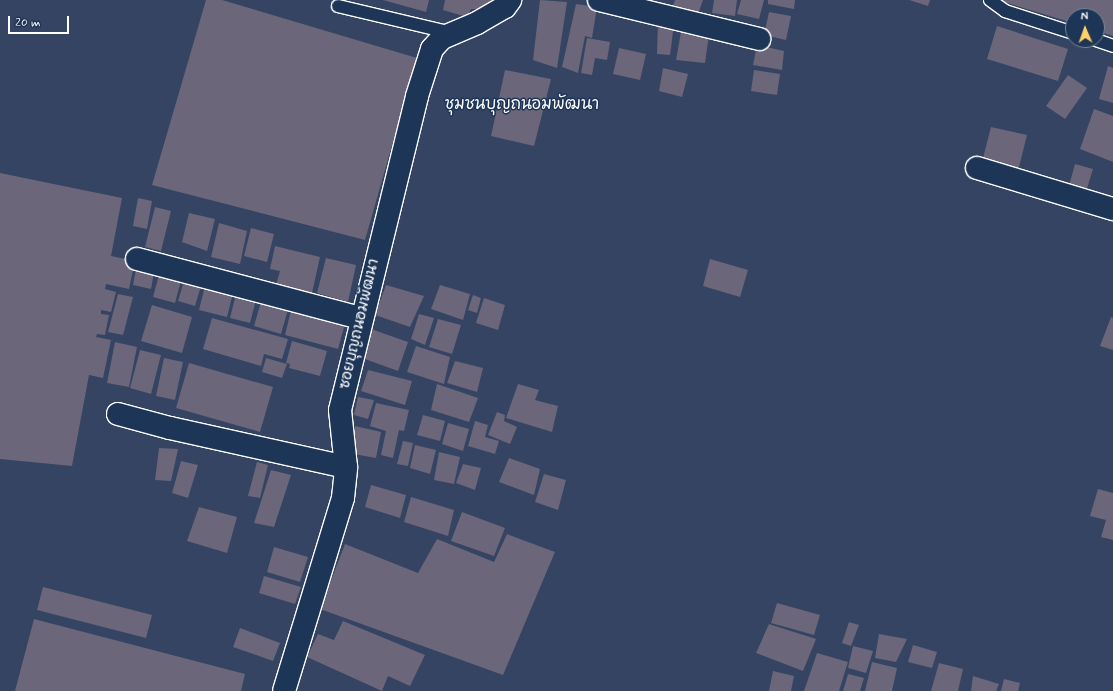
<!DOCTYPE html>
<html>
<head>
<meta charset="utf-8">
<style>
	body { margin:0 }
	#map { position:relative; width:1113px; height:691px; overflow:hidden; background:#344462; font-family:Mynerve,"Playpen Sans Thai",sans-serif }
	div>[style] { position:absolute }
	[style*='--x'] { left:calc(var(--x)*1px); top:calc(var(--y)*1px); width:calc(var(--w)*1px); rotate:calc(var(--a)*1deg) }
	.building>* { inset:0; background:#6b667a }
	.roads { filter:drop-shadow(1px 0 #fff) drop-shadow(-1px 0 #fff) drop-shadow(0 1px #fff) drop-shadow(0 -1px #fff) }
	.service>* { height:12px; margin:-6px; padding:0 6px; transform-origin:6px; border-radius:6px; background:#1d3557 }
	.minor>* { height:22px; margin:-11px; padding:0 11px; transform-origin:11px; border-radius:11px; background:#1d3557 }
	span { translate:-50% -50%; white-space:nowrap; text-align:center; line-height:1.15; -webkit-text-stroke:3px #1d3557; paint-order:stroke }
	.street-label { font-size:15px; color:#fff }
	.neighbourhood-label { font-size:16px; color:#fff }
	.north { position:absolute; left:1065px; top:8px; width:40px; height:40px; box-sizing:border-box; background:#1d3557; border:1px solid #77869a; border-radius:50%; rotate:358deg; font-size:11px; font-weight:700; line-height:16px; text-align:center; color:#fff }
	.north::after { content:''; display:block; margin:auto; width:14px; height:18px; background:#ffd166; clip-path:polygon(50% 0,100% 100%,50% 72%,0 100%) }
	.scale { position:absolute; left:8px; top:16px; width:61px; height:18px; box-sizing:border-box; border:2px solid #fff; border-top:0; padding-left:5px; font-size:12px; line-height:14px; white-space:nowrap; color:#fff; -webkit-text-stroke:3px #1d3557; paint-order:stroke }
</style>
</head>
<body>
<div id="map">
	<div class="building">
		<i style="clip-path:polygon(206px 0,222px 0,417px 58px,365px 240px,152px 185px)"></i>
		<i style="clip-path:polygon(383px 0,429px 0,426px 12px)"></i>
		<i style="clip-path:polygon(445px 0,495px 0,492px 9px,471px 9px,467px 17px,443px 10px)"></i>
		<i style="clip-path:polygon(540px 0,567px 2px,557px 68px,533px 60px)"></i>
		<i style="clip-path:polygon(675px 0,703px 0,698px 14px,673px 6px)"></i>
		<i style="clip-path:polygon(714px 0,737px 0,735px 16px,712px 13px)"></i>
		<i style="clip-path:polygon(741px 0,764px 0,759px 19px,737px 14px)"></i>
		<i style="clip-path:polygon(768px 0,795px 0,794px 9px,768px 4px)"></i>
		<i style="clip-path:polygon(909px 0,930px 0,928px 6px)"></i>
		<i style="clip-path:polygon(997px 0,1113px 0,1113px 36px,1097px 31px,1097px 16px,1073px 16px,1073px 23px)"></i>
		<i style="clip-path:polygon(576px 4px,597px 7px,592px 38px,585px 36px,578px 73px,562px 67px)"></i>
		<i style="clip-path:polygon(769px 12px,791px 16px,786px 40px,764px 35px)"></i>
		<i style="clip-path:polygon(658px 23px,674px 24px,670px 55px,657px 54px)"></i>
		<i style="clip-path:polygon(997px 26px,1068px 49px,1058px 81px,987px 59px)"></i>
		<i style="clip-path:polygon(681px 32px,709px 35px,705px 63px,676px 60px)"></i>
		<i style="clip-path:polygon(587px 38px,610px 42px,607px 60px,595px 58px,592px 75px,581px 73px)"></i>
		<i style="clip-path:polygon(757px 45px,784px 51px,782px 70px,753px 65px)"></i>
		<i style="clip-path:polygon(619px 48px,646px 54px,640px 80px,613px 74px)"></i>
		<i style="clip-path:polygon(1108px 66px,1113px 68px,1113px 103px,1099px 99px)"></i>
		<i style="clip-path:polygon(663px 68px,688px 74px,682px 97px,659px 91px)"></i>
		<i style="clip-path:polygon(505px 70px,551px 79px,534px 146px,491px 136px)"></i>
		<i style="clip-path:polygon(754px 70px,780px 74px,777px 95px,751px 91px)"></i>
		<i style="clip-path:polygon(1068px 75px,1087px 88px,1065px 119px,1046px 106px)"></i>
		<i style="clip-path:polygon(1094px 109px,1113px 116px,1113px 162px,1080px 149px)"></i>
		<i style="clip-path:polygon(991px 127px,1027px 135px,1018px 171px,982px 162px)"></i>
		<i style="clip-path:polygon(1075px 164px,1093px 169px,1084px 198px,1067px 193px)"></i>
		<i style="clip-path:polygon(0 173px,122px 198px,111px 256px,135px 261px,129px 289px,106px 284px,105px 289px,116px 292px,111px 312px,101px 310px,101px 314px,109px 315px,105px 335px,97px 334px,96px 337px,111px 340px,103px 378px,89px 375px,72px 466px,0 459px)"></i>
		<i style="clip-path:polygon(138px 198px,152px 201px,147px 229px,133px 226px)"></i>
		<i style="clip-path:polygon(155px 207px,171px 211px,161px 251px,145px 247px)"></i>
		<i style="clip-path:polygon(189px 213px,215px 219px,207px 251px,182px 242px)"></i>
		<i style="clip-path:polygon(219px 223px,247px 231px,240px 264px,211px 257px)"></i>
		<i style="clip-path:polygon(251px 228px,274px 234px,267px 262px,244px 256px)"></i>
		<i style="clip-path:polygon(275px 246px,320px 257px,312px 293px,276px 285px,280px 271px,270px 269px)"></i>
		<i style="clip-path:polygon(326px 258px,356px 265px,348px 302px,317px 293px)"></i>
		<i style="clip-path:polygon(710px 259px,748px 270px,740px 297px,703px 286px)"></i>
		<i style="clip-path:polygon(137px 263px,155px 267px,151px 289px,133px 285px)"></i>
		<i style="clip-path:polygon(160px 271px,182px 277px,175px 303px,153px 297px)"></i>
		<i style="clip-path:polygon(184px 281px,201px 286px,195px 306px,178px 301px)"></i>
		<i style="clip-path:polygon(386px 285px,424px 296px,410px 327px,375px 315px)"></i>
		<i style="clip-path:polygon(440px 285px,470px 294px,463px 320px,431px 309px)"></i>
		<i style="clip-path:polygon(205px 286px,233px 293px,227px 317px,199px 310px)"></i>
		<i style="clip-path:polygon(237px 290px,257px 296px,250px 323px,230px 318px)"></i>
		<i style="clip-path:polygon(118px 294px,133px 297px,123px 335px,108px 332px)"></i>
		<i style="clip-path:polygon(473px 295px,481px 298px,477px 313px,468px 310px)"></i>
		<i style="clip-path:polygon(262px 298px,289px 306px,281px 334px,254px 326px)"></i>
		<i style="clip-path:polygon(484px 298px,505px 305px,498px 330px,476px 323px)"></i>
		<i style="clip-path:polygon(152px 305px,192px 317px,182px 353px,141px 341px)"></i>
		<i style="clip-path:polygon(292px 306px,346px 320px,338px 349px,285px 335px)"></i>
		<i style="clip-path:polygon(419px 314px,434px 318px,425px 345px,411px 339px)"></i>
		<i style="clip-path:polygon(1111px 317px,1113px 318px,1113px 350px,1100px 346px)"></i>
		<i style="clip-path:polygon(212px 318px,288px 339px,282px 359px,264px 354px,261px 366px,203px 349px)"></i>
		<i style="clip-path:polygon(438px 319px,461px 325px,452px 354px,429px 347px)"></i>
		<i style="clip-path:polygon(371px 329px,408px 342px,398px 371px,362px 358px)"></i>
		<i style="clip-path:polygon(292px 341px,327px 351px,320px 376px,289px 368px,290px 364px,286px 363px)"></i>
		<i style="clip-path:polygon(115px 342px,137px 347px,129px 387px,107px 383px)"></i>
		<i style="clip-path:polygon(416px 346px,450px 357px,444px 384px,407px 372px)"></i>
		<i style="clip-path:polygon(140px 350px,161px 355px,151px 394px,130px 388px)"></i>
		<i style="clip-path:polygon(164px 358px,183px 362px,175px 400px,156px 396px)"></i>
		<i style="clip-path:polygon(266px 358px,287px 364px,282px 378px,262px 372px)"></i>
		<i style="clip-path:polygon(455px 361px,483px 368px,477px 392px,447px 383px)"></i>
		<i style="clip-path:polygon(189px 363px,273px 387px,260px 432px,176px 408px)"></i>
		<i style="clip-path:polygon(368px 370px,412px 381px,405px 405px,361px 391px)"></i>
		<i style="clip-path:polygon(437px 384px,478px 398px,469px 422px,431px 410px)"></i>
		<i style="clip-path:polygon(518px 384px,539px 390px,535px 400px,558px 406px,552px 432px,506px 418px)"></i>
		<i style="clip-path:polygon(358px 397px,374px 400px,368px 419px,354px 415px)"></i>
		<i style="clip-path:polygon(376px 403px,409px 410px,404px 431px,399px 430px,393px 458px,381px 455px,386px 431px,370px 426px)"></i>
		<i style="clip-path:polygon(497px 412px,505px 415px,504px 421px,517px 427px,510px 444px,488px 435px)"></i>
		<i style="clip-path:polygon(423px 415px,445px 421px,440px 441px,417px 435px)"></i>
		<i style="clip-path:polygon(475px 421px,488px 425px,485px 437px,499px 441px,495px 454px,468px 446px)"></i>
		<i style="clip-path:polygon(448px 423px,469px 429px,463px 451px,442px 444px)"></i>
		<i style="clip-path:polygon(355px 426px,381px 432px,376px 458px,348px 453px)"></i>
		<i style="clip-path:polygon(403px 441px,413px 443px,408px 466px,397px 464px)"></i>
		<i style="clip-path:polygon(415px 445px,436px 450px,430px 474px,410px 468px)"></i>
		<i style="clip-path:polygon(159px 448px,178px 449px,171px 481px,155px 480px)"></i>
		<i style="clip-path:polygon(439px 452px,460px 457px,454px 484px,434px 480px)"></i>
		<i style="clip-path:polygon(509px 458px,540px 469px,534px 495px,499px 482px)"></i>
		<i style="clip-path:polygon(181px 461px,198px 465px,188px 498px,172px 493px)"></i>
		<i style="clip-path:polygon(257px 462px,268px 465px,260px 498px,248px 496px)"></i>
		<i style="clip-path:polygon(463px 464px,481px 468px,475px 490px,456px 483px)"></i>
		<i style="clip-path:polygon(271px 470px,291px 475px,274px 527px,254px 523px)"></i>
		<i style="clip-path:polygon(544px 474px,566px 480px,558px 510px,535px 502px)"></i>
		<i style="clip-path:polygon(371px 485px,406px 495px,400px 518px,365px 507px)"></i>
		<i style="clip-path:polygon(1098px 489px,1113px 493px,1113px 540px,1101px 537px,1106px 520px,1090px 516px)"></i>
		<i style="clip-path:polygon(411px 497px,454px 510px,448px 536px,404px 522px)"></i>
		<i style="clip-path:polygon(199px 507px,237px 517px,227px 553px,187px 541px)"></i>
		<i style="clip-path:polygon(462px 512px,505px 528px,494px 556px,451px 541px)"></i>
		<i style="clip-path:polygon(507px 534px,555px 552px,503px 675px,320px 609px,345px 544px,418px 573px,437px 539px,494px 562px)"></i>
		<i style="clip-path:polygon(274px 547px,308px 557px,300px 582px,267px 572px)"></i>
		<i style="clip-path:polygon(264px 576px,301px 587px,295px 604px,259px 593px)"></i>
		<i style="clip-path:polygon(43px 587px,152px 615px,146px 638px,37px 610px)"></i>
		<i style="clip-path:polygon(777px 603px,820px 615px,814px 635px,771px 623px)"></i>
		<i style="clip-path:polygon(34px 619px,245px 674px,241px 691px,15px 691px)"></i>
		<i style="clip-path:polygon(343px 621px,425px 655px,410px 686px,388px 676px,382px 691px,307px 657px,318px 634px,334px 640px)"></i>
		<i style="clip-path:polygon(849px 622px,859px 625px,851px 646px,842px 643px)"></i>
		<i style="clip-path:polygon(769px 624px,816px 639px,803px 671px,756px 653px)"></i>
		<i style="clip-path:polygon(240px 628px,280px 643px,273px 661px,233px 647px)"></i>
		<i style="clip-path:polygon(879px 634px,907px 639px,896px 662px,875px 658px)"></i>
		<i style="clip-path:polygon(913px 645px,937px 652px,932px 668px,908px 662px)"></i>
		<i style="clip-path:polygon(853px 646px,873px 651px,866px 673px,848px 668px)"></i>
		<i style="clip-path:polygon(817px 653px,848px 662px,839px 691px,804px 691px)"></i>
		<i style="clip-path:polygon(872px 662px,897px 668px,892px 691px,865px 691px)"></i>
		<i style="clip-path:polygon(939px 663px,963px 669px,958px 691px,931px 691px)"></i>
		<i style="clip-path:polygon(773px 671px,794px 676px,791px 691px,769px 691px)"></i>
		<i style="clip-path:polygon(848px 674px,864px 678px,860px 691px,843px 691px)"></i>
		<i style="clip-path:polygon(973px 676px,999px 684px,996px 691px,971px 691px)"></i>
		<i style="clip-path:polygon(1004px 679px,1020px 683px,1018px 691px,1001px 691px)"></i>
	</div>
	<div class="roads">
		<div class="service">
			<i style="--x:990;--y:0;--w:19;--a:36"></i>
			<i style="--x:1005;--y:11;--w:71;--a:17.9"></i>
			<i style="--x:338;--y:6;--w:117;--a:13.3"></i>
			<i style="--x:1096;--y:40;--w:18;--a:19"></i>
		</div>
		<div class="minor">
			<i style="--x:599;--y:0;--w:165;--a:13.7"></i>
			<i style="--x:977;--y:168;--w:142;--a:16.8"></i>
			<i style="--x:137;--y:259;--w:232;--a:14.8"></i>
			<i style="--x:118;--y:414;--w:54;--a:15.1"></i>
			<i style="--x:170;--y:428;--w:180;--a:12.5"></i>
			<i style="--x:284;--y:691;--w:202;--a:-73"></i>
			<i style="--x:343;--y:498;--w:31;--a:-84"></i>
			<i style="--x:346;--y:467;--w:57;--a:-96"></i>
			<i style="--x:340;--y:410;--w:323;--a:-76.2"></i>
			<i style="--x:417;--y:96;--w:49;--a:-72.3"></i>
			<i style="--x:432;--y:49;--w:15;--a:-48"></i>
			<i style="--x:442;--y:38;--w:38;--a:-23"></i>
			<i style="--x:477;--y:23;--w:32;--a:-30"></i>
			<i style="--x:505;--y:7;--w:9;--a:-54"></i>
		</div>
	</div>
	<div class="street-label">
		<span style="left:360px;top:324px;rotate:-77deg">ซอยบุญถนอมพัฒนา</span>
	</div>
	<div class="neighbourhood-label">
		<span style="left:522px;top:105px">ชุมชนบุญถนอมพัฒนา</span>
	</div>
	<div class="north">N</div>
	<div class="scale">20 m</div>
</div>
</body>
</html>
